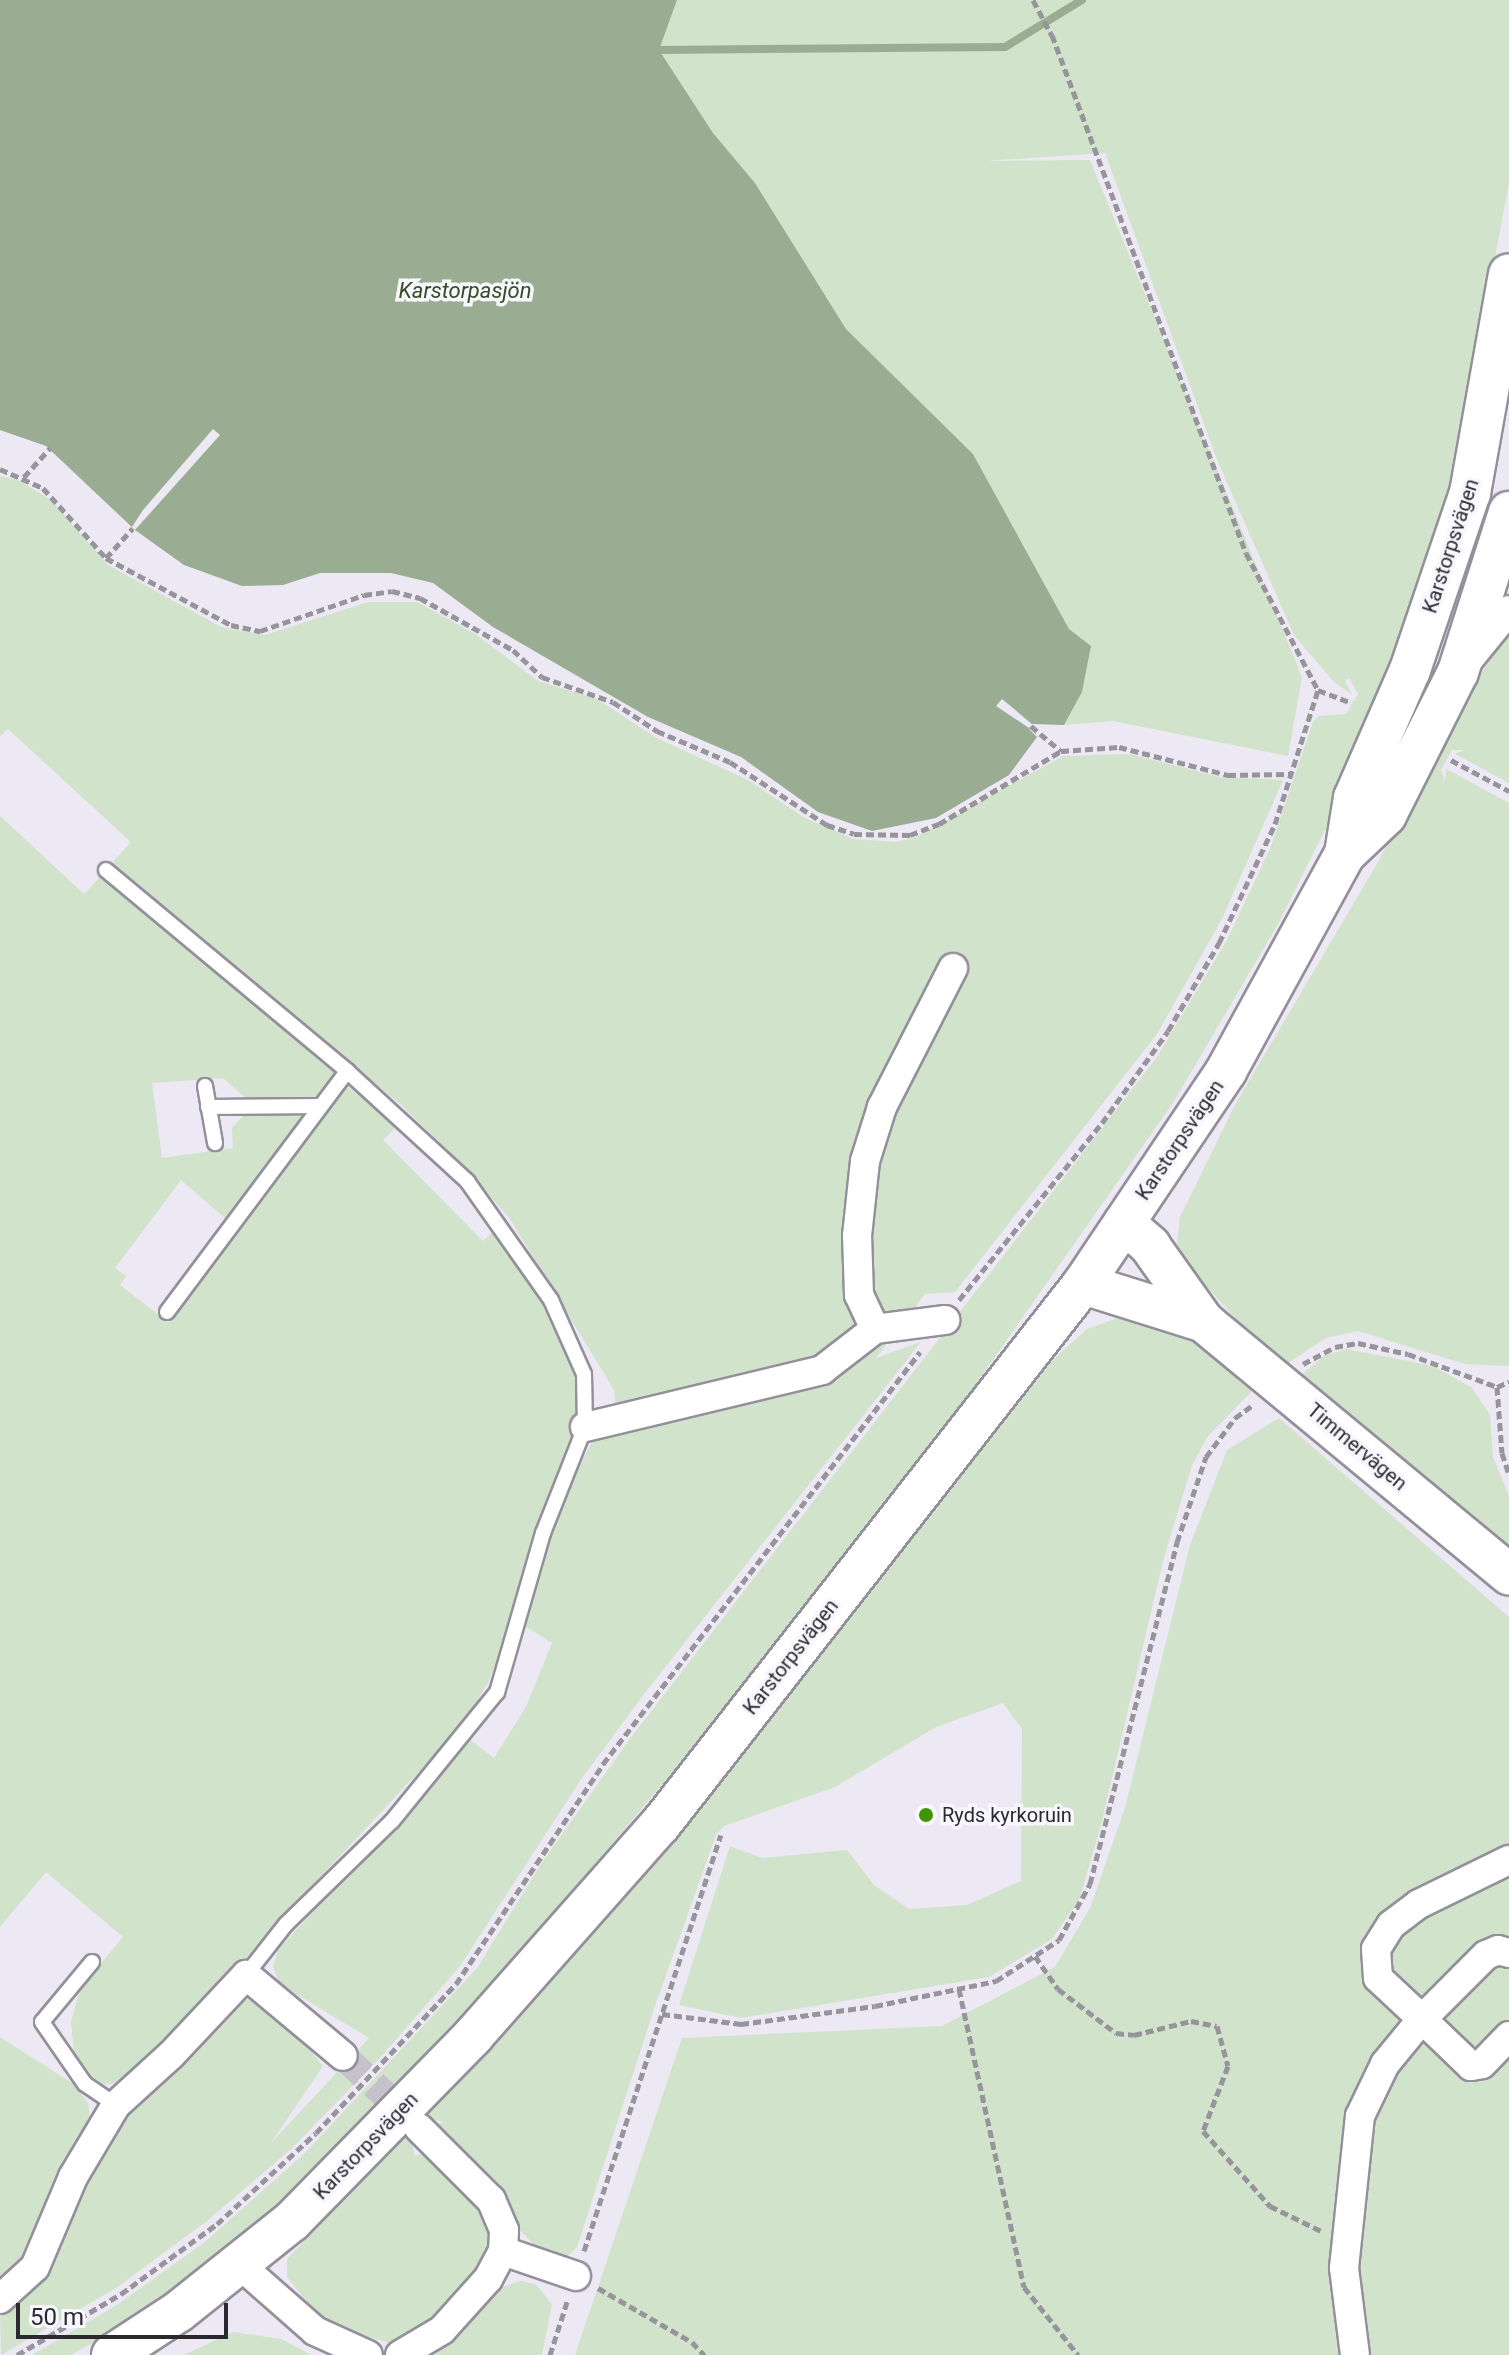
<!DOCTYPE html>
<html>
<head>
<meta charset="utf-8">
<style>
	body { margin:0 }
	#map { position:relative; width:1509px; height:2355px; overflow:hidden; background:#ece8f4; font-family:Roboto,sans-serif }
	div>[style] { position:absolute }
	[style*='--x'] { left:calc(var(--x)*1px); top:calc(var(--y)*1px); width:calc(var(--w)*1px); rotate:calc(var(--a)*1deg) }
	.green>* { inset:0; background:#d1e3ca }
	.water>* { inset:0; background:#9aad93 }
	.pier>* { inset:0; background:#ece8f4 }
	.stream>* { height:8px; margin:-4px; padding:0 4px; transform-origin:4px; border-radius:4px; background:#9aad93 }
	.street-tunnel>* { height:28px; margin-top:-14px; transform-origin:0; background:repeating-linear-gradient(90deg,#c5c2cc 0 28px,transparent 0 42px) }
	.path>* { height:5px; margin-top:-2.5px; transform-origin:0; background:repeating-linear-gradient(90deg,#97949c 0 8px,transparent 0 12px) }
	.roads { filter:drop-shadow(2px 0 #94909b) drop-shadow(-2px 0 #94909b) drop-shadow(0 2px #94909b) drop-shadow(0 -2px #94909b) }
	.lane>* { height:14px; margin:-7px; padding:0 7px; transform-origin:7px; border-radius:7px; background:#fff }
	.street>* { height:28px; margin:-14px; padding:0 14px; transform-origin:14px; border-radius:14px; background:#fff }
	.secondary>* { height:40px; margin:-20px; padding:0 20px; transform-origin:20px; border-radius:20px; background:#fff }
	.dots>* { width:22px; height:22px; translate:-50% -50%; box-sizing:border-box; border:4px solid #f9f7fe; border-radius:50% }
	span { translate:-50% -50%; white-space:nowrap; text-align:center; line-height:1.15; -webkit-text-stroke:7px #f9f7fe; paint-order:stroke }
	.street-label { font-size:20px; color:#2a292d }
	.poi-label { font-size:20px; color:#2a292d }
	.left { translate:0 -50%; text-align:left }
	.water-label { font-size:22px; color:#314e26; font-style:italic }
	.scale { position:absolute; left:16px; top:2303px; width:212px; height:36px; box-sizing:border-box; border:4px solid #2a292d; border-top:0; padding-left:10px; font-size:24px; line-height:28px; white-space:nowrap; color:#2a292d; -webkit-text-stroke:6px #f9f7fe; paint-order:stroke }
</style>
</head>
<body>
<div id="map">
	<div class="green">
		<i style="clip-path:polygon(677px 0,1509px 0,1509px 183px,1456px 463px,1421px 600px,1346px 788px,1278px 924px,1173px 1103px,912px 1475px,730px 1705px,507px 1967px,290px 2196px,193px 2277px,113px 2331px,71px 2355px,32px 2355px,120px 2303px,206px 2241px,305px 2153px,477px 1968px,543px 1861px,629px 1740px,1157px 1057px,1227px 940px,1270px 849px,1313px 722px,1319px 716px,1346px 714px,1358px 694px,1349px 678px,1345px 681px,1352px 695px,1334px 682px,1294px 635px,1218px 462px,1105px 153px,986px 161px,1090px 160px,1302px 677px,1288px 756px,1113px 721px,1064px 725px,1082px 692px,1091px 646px,1069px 629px,973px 454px,846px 329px,755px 183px,713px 133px,659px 50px)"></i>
		<i style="clip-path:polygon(0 476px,18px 480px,51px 500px,108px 565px,221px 627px,265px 635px,368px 602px,417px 602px,475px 634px,538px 681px,597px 699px,655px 737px,750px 781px,803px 817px,854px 839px,896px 842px,916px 837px,1063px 756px,1130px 754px,1220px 777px,1283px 780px,1222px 919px,1157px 1034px,955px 1292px,925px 1294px,876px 1358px,921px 1342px,641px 1698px,580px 1781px,460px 1966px,380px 2058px,291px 2149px,207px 2221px,116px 2288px,1px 2355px,0 2310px,111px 2123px,235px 1999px,269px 2001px,323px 2066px,271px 2143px,369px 2038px,280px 1984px,273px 1967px,278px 1950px,469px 1739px,494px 1758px,526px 1707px,552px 1643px,525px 1626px,537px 1571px,564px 1496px,592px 1442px,619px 1434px,614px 1390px,510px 1219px,467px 1169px,399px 1103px,110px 865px,131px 842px,8px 729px,0 736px)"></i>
		<i style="clip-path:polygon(1509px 632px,1509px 783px,1455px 754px,1463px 750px,1452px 750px,1441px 770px,1445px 782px,1446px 769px,1509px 803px,1509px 1366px,1465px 1364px,1358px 1331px,1326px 1338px,1288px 1363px,1245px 1329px,1191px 1269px,1177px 1244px,1180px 1217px,1236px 1103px,1374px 869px,1468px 693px)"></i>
		<i style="clip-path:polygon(0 816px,84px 894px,101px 876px,341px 1071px,320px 1097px,247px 1099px,223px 1078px,152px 1083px,162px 1158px,233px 1148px,232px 1128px,244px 1115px,305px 1114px,226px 1219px,181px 1180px,115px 1268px,126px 1276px,120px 1285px,169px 1323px,345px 1084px,396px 1127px,383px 1140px,483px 1241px,497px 1228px,553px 1320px,578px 1377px,576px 1426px,541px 1512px,510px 1624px,489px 1681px,460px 1728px,259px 1942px,179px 2039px,130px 2081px,102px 2085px,75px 2062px,71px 2022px,80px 1989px,123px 1937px,46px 1872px,0 1927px)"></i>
		<i style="clip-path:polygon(1126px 1315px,1192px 1339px,1254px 1389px,1208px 1436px,1192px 1465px,1163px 1561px,1100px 1829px,1079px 1900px,1052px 1939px,989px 1977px,741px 2018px,679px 2005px,730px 1846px,762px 1858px,847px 1850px,874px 1885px,909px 1909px,967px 1905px,1021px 1881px,1022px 1729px,1003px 1703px,936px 1727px,835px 1787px,724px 1826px,716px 1835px,655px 2006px,577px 2247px,566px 2258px,539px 2250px,519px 2229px,495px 2187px,429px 2123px,446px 2123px,428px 2118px,410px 2137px,415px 2156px,420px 2154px,418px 2140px,495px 2224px,487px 2259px,439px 2316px,394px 2344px,348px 2331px,315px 2312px,287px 2277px,287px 2259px,509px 2026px,689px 1817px,1055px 1358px,1087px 1329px)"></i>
		<i style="clip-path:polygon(1347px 1349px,1433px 1366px,1472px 1388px,1490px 1415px,1493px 1457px,1509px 1496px,1509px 1550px,1300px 1376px,1325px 1355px)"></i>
		<i style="clip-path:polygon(1279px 1418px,1509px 1617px,1509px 2355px,575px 2355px,682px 2038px,942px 2026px,1055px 1967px,1090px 1908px,1125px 1808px,1190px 1545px,1227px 1450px)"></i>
		<i style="clip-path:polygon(0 2037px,75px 2085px,88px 2103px,90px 2117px,30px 2256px,0 2286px)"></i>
		<i style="clip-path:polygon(521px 2281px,537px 2285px,552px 2305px,542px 2355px,435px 2355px,503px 2287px)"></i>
		<i style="clip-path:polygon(233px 2332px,281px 2339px,311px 2355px,184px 2355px)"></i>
	</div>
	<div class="water">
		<i style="clip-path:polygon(0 0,677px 0,659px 50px,713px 133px,755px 183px,846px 329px,973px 454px,1069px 629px,1091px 646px,1082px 692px,1064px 725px,1032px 724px,1029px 729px,1037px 737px,1009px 775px,936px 818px,872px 831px,818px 812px,741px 757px,648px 717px,493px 627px,433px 583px,391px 573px,320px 573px,283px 585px,242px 586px,184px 565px,135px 530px,46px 446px,0 430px)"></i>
	</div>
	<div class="pier">
		<i style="clip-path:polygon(213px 429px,220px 435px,135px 530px,132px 527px,143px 510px)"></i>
		<i style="clip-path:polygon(1002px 699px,1032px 724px,1029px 728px,996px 706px)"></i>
	</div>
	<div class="stream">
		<i style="--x:659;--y:50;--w:346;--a:-0.5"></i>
		<i style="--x:1005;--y:47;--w:90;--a:-31.4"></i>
	</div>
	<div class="street-tunnel">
		<i style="--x:343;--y:2056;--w:96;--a:42.9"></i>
	</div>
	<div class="path">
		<i style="--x:1033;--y:0;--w:40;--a:62"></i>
		<i style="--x:1052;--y:35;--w:553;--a:69.47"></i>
		<i style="--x:1246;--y:553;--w:155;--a:62.3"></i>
		<i style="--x:1318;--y:690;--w:36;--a:21"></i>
		<i style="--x:0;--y:469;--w:47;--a:23.8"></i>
		<i style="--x:43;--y:488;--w:94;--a:48"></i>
		<i style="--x:106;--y:558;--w:142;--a:28.2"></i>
		<i style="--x:231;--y:625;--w:30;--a:12"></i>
		<i style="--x:260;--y:631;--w:110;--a:-19.1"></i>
		<i style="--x:364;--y:595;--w:28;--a:-8"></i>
		<i style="--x:392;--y:591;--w:29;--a:14"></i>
		<i style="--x:420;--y:598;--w:107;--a:29.2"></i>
		<i style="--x:513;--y:650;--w:40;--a:43"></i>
		<i style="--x:542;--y:677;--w:75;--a:19.4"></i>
		<i style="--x:613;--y:702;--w:53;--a:33.4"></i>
		<i style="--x:657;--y:731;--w:79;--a:23"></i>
		<i style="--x:730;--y:762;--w:116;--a:33"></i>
		<i style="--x:827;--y:825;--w:28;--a:18"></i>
		<i style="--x:854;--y:834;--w:56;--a:1"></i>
		<i style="--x:910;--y:835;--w:31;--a:-21"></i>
		<i style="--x:939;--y:824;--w:142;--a:-30.9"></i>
		<i style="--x:1061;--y:751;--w:58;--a:-3.9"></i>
		<i style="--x:1119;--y:747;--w:113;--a:14.4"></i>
		<i style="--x:1228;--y:775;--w:62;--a:-0.9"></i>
		<i style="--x:24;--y:477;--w:39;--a:-48"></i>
		<i style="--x:106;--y:558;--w:40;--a:-48"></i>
		<i style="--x:1031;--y:726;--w:39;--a:40"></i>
		<i style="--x:1451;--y:760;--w:66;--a:28.1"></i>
		<i style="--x:959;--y:1300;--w:228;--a:-51.1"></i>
		<i style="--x:1102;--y:1123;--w:113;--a:-54.3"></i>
		<i style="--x:1168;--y:1031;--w:102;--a:-59.9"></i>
		<i style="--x:1219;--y:943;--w:132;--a:-64.8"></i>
		<i style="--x:1275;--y:824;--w:141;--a:-72.2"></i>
		<i style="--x:1303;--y:1364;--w:36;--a:-28"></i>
		<i style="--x:1335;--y:1347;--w:23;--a:-10"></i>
		<i style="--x:1358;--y:1343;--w:51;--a:12.4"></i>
		<i style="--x:1408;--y:1354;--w:95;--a:20.3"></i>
		<i style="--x:1497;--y:1387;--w:13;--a:-23"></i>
		<i style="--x:1497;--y:1387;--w:66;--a:85.7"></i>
		<i style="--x:1502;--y:1453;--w:22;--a:72"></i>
		<i style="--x:1035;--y:1956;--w:40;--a:55.1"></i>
		<i style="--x:1058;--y:1989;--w:73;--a:37.2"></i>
		<i style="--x:1116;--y:2033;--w:18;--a:6"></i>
		<i style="--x:1134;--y:2035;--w:59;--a:-13.8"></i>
		<i style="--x:1191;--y:2021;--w:26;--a:11"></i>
		<i style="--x:1217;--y:2026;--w:41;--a:74.6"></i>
		<i style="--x:1228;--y:2066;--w:70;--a:111"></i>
		<i style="--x:1203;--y:2131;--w:101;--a:48.2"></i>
		<i style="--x:1270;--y:2206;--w:57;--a:26.1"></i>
		<i style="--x:959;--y:1989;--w:305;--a:77.7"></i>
		<i style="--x:1024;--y:2287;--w:87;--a:51.5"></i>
		<i style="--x:662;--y:2014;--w:80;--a:7.2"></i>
		<i style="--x:741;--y:2024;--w:135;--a:-7.7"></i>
		<i style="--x:875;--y:2006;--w:124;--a:-11.7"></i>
		<i style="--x:996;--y:1981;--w:75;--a:-33.1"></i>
		<i style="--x:1059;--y:1940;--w:64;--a:-61"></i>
		<i style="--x:1090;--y:1884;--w:353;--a:-75.7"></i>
		<i style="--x:1177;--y:1542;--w:90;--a:-71.2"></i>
		<i style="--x:1206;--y:1457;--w:49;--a:-53.4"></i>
		<i style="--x:1235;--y:1418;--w:22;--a:-36"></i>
		<i style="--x:584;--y:2251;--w:438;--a:-71.8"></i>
		<i style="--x:598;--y:2288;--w:108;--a:29.9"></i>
		<i style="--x:692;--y:2342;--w:18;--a:47"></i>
		<i style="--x:17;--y:2355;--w:121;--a:-30.4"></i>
		<i style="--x:121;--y:2294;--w:119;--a:-36.1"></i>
		<i style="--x:217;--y:2224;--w:134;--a:-42.6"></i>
		<i style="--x:316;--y:2133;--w:204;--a:-46.8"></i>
		<i style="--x:456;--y:1984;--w:265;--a:-56.2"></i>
		<i style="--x:603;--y:1764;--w:520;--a:-52.42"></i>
		<i style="--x:550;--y:2355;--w:59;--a:-72.2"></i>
	</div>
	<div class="roads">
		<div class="lane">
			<i style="--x:106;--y:870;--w:314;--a:39.8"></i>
			<i style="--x:347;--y:1071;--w:163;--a:42.5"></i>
			<i style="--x:467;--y:1181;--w:146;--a:54.8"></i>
			<i style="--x:551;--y:1300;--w:81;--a:66"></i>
			<i style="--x:584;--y:1374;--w:53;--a:88.9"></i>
			<i style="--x:585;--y:1427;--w:114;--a:111.6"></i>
			<i style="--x:543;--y:1533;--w:166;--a:106.1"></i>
			<i style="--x:497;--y:1692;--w:166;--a:129.1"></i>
			<i style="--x:392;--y:1821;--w:148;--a:135.8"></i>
			<i style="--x:286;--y:1924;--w:65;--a:128.1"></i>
			<i style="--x:205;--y:1086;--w:58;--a:80"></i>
			<i style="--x:208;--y:1107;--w:112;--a:-0.5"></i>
			<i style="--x:167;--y:1312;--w:301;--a:-53.2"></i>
			<i style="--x:92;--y:1962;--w:78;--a:129.8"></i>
			<i style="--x:42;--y:2022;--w:75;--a:55.3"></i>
			<i style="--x:85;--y:2084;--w:37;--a:34"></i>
		</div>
		<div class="street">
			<i style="--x:1466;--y:663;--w:68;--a:-50.9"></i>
			<i style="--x:875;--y:1329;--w:38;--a:-115"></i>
			<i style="--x:859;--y:1295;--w:59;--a:-91.9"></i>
			<i style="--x:857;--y:1236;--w:75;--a:-83.9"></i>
			<i style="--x:865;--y:1161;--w:57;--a:-72.5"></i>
			<i style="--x:882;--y:1107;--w:156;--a:-62.9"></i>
			<i style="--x:585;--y:1427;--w:244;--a:-13.5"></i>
			<i style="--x:822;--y:1370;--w:67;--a:-37.7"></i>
			<i style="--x:875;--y:1329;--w:71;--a:-7.3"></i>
			<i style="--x:1509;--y:1953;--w:11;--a:-165"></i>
			<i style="--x:1498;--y:1950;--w:13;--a:157"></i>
			<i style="--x:1486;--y:1955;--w:91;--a:135"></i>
			<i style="--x:1422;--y:2019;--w:68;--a:43.8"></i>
			<i style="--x:1471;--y:2066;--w:11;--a:-10"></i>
			<i style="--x:1482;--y:2064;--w:39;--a:-46"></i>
			<i style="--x:503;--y:2251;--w:77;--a:18.9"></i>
			<i style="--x:240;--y:2265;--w:100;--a:41.3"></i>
			<i style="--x:315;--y:2331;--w:58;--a:24.4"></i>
			<i style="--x:0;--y:2299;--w:47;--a:-42.4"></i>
			<i style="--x:35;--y:2267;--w:98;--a:-67.1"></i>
			<i style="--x:73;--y:2177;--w:84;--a:-59.2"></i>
			<i style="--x:116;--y:2105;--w:74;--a:-42.3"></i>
			<i style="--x:171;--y:2055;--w:110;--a:-46.8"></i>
			<i style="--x:246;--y:1975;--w:126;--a:39.9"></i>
			<i style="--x:400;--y:2355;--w:49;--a:-30.8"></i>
			<i style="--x:442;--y:2330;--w:69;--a:-48"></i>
			<i style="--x:488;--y:2279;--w:32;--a:-62"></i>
			<i style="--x:503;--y:2251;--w:21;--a:-87"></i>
			<i style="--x:504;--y:2230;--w:33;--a:-113"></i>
			<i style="--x:491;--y:2200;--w:102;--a:-135"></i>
			<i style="--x:1355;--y:2355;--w:88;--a:-97.2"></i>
			<i style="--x:1344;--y:2268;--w:153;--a:-84"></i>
			<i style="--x:1360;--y:2116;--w:58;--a:-64.3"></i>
			<i style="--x:1385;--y:2064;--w:58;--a:-50.6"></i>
			<i style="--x:1422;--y:2019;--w:60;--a:-137"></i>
			<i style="--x:1378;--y:1978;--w:29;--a:-94"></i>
			<i style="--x:1376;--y:1949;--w:28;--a:-58"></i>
			<i style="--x:1391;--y:1925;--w:35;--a:-37"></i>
			<i style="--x:1419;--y:1904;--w:100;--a:-26.1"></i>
		</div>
		<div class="secondary">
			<i style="--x:1345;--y:854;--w:57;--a:-80.9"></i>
			<i style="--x:1354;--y:798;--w:140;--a:-66.4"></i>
			<i style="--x:1410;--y:670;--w:187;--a:-71.3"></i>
			<i style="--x:1470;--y:493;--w:222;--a:-79.9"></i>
			<i style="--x:1124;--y:1223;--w:35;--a:41"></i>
			<i style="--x:1150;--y:1246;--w:93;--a:54.6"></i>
			<i style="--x:1204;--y:1322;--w:396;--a:39.6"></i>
			<i style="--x:1083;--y:1284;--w:127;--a:17.4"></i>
			<i style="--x:112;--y:2355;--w:79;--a:-33.1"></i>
			<i style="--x:178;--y:2312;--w:146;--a:-38.6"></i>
			<i style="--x:292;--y:2221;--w:259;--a:-45.6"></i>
			<i style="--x:473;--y:2036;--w:282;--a:-48.5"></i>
			<i style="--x:660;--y:1825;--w:687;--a:-51.98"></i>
			<i style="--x:1083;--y:1284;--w:257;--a:-56.1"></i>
			<i style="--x:1226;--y:1071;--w:247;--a:-61.3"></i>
			<i style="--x:1345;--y:854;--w:57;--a:-43.6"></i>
			<i style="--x:1386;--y:815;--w:160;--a:-63.3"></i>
			<i style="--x:1458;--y:672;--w:168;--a:-72.3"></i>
		</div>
	</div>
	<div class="dots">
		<i style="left:926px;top:1815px;background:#419501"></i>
	</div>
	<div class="street-label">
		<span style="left:1451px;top:546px;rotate:-72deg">Karstorpsvägen</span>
		<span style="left:1180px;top:1140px;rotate:-56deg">Karstorpsvägen</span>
		<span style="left:1357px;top:1447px;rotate:40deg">Timmervägen</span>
		<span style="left:791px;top:1657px;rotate:-52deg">Karstorpsvägen</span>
		<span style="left:366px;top:2146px;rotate:-46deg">Karstorpsvägen</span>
	</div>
	<div class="poi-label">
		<span class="left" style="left:942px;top:1815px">Ryds kyrkoruin</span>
	</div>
	<div class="water-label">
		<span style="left:465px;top:291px">Karstorpasjön</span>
	</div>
	<div class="scale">50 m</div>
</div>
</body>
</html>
